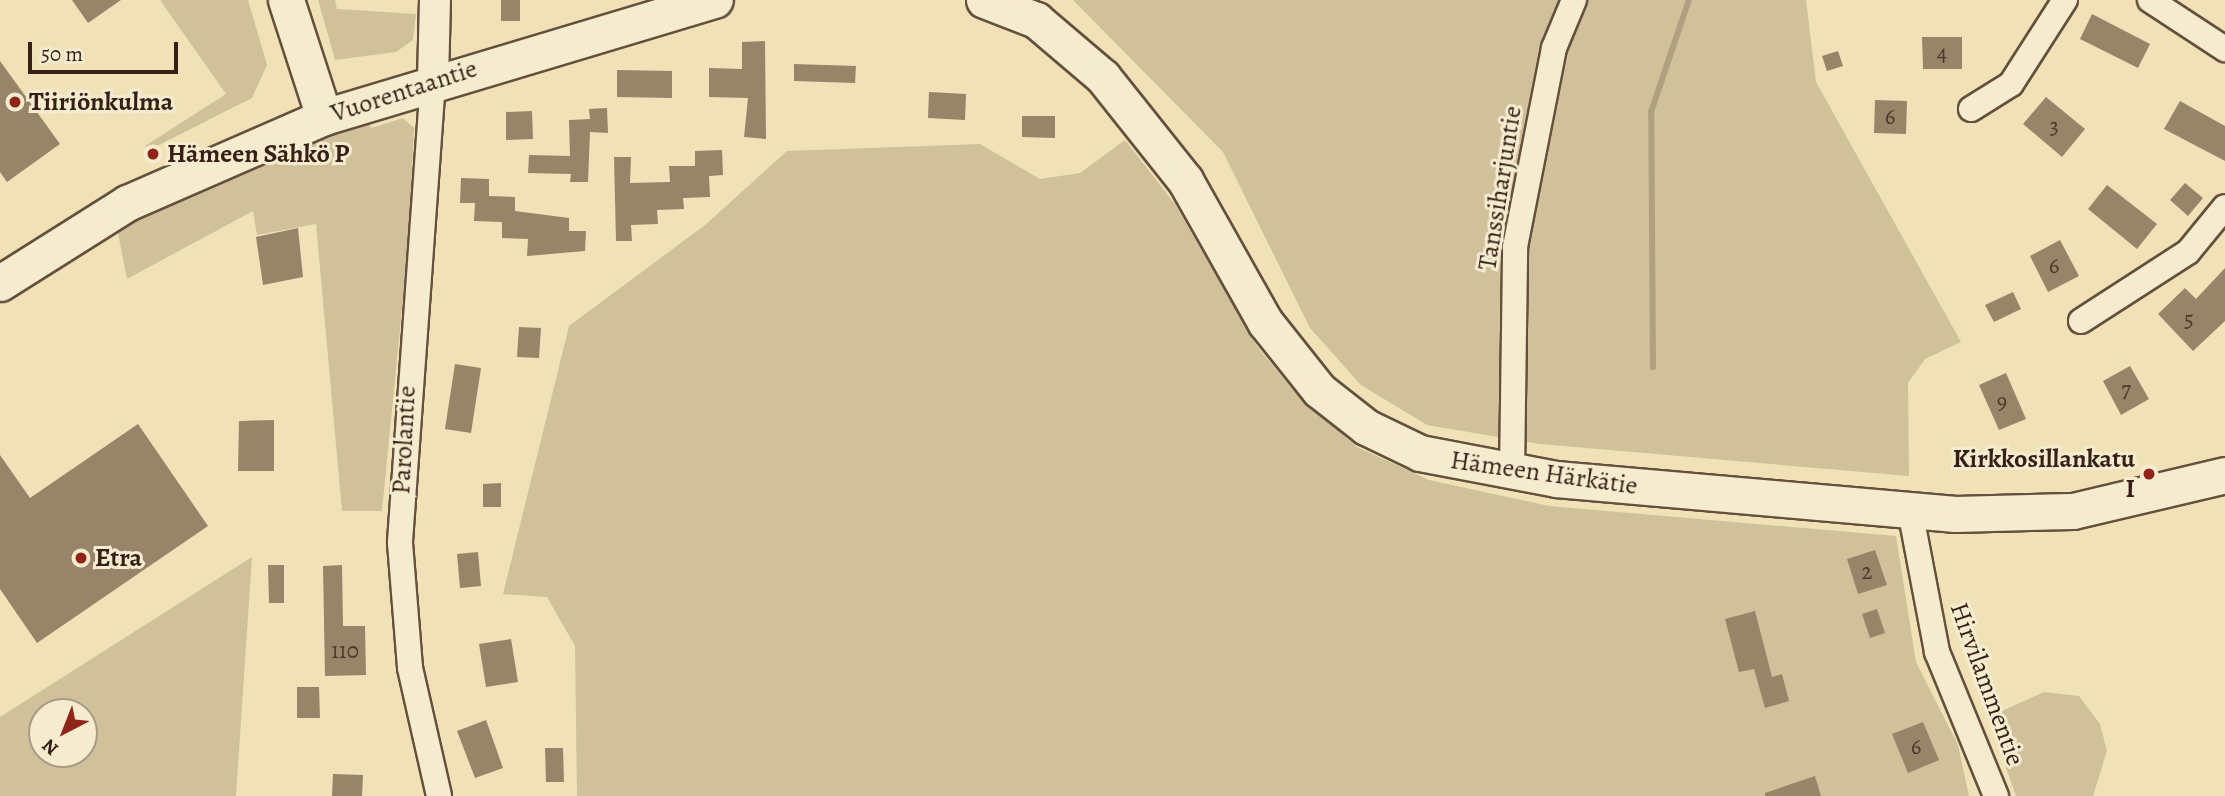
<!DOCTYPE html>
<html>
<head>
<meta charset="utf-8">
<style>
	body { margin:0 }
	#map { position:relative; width:2225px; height:796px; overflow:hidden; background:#f0e2b6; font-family:Alegreya,serif }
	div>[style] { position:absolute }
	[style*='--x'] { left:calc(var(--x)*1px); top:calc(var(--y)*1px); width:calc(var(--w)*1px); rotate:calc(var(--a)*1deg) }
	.green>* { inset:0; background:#d0c19b }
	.stream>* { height:6px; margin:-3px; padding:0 3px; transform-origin:3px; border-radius:3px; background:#b1a07f }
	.building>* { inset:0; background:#978469 }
	.roads { filter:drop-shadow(2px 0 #64503d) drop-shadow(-2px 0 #64503d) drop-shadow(0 2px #64503d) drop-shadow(0 -2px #64503d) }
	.minor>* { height:24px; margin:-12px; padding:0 12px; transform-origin:12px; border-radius:12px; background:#f5ecd0 }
	.tertiary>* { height:30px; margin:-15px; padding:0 15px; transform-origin:15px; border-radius:15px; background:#f5ecd0 }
	.secondary>* { height:35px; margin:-17.5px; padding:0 17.5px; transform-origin:17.5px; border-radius:17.5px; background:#f5ecd0 }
	.dots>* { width:19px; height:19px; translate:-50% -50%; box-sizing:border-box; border:4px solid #f5ecd0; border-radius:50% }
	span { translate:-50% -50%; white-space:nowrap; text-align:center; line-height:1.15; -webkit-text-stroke:6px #f5ecd0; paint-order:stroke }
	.number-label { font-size:23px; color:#4e382a }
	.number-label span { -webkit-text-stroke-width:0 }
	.street-label { font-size:26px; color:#361f15 }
	.poi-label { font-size:26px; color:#361f15; font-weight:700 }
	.left { translate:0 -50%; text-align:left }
	.right { translate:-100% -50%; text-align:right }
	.north { position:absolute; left:28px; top:698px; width:70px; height:70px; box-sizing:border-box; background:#f5ecd0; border:2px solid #a99a85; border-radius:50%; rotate:222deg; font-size:19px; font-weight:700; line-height:28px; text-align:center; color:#361f15 }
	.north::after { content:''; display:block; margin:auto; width:24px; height:32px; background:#8f2418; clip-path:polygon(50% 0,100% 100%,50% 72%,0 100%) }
	.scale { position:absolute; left:28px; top:42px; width:150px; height:32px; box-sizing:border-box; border:4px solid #361f15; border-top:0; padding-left:9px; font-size:21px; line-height:24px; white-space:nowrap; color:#361f15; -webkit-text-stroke:5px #f5ecd0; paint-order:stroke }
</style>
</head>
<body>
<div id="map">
	<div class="green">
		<i style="clip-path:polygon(160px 0,248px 0,267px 65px,252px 98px,149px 150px,145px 146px,226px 94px)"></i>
		<i style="clip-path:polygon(318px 0,335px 0,337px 9px,416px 14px,413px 40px,396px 52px,335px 60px)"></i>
		<i style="clip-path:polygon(1073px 0,1806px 0,1816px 82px,1961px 342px,1925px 359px,1908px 383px,1909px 476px,1540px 444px,1427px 425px,1361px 385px,1310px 328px,1223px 152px)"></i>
		<i style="clip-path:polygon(368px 117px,371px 128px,403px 118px,414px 128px,409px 238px,382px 511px,342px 511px,316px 224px,257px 235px,253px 211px,127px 279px,118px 233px,134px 216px)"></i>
		<i style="clip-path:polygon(1125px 140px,1175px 204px,1256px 345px,1293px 390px,1357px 447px,1429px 480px,1549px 506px,1896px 536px,1916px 662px,1958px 745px,1969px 796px,577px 796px,575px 646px,547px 597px,503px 594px,569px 326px,705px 225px,787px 151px,980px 144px,1040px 179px,1080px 173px)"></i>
		<i style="clip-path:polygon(evenodd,252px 557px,236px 796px,0 796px,0 717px,252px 557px,42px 712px,84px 712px,84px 754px,42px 754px,42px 712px)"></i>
		<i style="clip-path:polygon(2044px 692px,2079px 696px,2100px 724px,2107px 751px,2093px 796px,2016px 796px,1995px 737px,2002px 711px)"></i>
	</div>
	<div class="stream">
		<i style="--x:1653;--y:367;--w:255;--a:-90.4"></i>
		<i style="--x:1651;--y:112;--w:118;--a:-71.3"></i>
	</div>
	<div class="building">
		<i style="clip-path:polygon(72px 0,121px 0,88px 23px)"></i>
		<i style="clip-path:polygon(501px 0,520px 0,520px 21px,501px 21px)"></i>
		<i style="clip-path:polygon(2092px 14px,2150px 44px,2138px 68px,2080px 39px)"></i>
		<i style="clip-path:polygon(1922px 37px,1962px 37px,1962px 69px,1923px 69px)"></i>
		<i style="clip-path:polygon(765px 41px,766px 139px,744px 137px,748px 98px,709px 97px,709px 68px,742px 69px,742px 42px)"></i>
		<i style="clip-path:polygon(1838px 51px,1843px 66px,1827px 71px,1822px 56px)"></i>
		<i style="clip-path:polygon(0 61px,60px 144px,7px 182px,0 172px)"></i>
		<i style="clip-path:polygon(794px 64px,856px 66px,855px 83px,794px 81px)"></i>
		<i style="clip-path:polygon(617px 70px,672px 71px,672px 98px,617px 97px)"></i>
		<i style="clip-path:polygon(929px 92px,966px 94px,965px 120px,928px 118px)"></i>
		<i style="clip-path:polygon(2046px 97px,2085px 129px,2062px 157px,2023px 124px)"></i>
		<i style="clip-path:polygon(1875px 100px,1907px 101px,1906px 134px,1874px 133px)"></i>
		<i style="clip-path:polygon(2180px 101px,2225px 126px,2225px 161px,2164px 129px)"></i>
		<i style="clip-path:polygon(607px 108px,608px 133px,590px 132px,588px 182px,570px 182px,571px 174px,528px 173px,529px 155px,570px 156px,569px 120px,590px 119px,589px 109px)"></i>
		<i style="clip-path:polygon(532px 111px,533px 139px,506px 140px,506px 112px)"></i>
		<i style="clip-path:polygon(1022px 116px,1055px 116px,1055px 138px,1022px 137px)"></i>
		<i style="clip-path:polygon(722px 150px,723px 175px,709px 176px,710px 197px,683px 198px,684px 209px,657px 210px,658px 224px,631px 225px,632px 241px,616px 241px,614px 157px,631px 157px,630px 183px,670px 182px,669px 166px,695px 166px,695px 151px)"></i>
		<i style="clip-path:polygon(461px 178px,489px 179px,489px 196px,515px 197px,515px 211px,569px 218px,569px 231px,586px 231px,585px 251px,527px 256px,528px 239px,502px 238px,502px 222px,474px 221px,475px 203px,460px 203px)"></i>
		<i style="clip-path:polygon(2185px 183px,2203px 198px,2188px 216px,2170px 200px)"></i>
		<i style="clip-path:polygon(2107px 185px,2157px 224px,2137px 249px,2088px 209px)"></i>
		<i style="clip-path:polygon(298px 228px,303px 277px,263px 285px,256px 237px)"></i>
		<i style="clip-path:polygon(2060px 240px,2079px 276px,2048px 292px,2030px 256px)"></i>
		<i style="clip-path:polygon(2225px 268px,2225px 321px,2193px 351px,2158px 314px,2185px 288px,2196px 299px)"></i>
		<i style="clip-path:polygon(2013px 292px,2021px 309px,1994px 322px,1985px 305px)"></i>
		<i style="clip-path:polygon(519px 327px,541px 328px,539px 358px,517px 357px)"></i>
		<i style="clip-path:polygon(455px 364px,481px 368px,471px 433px,445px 429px)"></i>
		<i style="clip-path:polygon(2130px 366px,2149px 399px,2121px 415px,2103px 381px)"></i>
		<i style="clip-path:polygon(2006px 373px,2026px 419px,1999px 430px,1979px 385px)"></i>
		<i style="clip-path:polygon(274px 420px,274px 471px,238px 471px,239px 421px)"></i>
		<i style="clip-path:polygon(138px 424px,208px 526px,37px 643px,0 589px,0 455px,30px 498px)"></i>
		<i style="clip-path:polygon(501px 483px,501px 507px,483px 507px,483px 484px)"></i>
		<i style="clip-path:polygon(1875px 550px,1887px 585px,1858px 594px,1847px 559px)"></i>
		<i style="clip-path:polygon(478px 552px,481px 586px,460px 588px,457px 554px)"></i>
		<i style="clip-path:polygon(268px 565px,284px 565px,284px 603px,269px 603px)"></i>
		<i style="clip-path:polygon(342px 565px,343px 626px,365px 626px,366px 675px,325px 676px,323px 566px)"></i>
		<i style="clip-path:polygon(1877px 609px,1885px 633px,1870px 638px,1862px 614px)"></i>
		<i style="clip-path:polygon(1755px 611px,1772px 677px,1782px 674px,1789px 701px,1765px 708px,1754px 669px,1739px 672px,1725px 619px)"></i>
		<i style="clip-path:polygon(511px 639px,518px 682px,486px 687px,479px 644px)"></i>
		<i style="clip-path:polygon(297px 687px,319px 687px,320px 718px,297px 718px)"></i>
		<i style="clip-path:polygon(486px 720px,503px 768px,475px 778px,457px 731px)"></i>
		<i style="clip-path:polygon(1923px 722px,1939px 760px,1908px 773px,1892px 734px)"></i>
		<i style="clip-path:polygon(545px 748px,563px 748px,564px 782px,546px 782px)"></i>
		<i style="clip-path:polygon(333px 774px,363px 775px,362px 796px,332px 796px)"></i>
		<i style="clip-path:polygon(1815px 776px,1821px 796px,1765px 796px,1765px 793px)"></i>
	</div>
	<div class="roads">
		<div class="minor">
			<i style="--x:2150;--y:0;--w:90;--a:33.2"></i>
			<i style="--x:433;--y:81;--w:463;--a:94.1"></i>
			<i style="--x:400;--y:543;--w:125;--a:85.4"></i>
			<i style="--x:410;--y:668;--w:131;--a:77.2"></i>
			<i style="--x:1971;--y:109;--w:47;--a:-32"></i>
			<i style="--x:2011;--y:84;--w:100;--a:-57.3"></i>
			<i style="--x:2081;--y:321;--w:127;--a:-32.8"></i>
			<i style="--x:2188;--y:252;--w:58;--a:-50.6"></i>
			<i style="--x:1512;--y:473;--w:226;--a:-89.2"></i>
			<i style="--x:1515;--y:247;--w:203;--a:-78.9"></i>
			<i style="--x:1554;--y:48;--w:52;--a:-67.4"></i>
			<i style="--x:1910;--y:510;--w:145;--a:79.2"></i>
			<i style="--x:1937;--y:652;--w:156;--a:67.7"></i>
		</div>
		<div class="tertiary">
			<i style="--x:433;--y:81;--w:81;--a:-88.6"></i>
		</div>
		<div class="secondary">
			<i style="--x:286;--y:0;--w:123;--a:72"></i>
			<i style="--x:984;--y:0;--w:56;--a:21"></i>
			<i style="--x:1036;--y:20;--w:88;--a:40.4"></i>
			<i style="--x:1103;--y:77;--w:132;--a:51.5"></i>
			<i style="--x:1185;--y:180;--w:163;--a:60.6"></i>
			<i style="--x:1265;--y:322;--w:87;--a:51.5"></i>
			<i style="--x:1319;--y:390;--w:60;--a:38.2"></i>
			<i style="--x:1366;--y:427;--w:60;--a:25.7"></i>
			<i style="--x:1420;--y:453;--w:138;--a:10.8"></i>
			<i style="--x:1556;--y:479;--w:401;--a:5"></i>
			<i style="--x:1955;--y:514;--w:118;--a:-1.5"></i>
			<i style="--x:2073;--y:511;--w:156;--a:-13.3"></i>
			<i style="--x:0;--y:283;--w:150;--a:-32.2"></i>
			<i style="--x:127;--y:203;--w:215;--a:-23.6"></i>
			<i style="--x:324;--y:117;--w:408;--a:-16.7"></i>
		</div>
	</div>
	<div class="dots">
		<i style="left:15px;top:102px;background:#8f2418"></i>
		<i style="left:153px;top:154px;background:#8f2418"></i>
		<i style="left:2149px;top:474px;background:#8f2418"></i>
		<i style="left:81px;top:558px;background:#8f2418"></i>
	</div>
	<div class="number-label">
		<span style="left:1942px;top:53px">4</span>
		<span style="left:1890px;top:117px">6</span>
		<span style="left:2054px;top:127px">3</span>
		<span style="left:2054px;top:266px">6</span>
		<span style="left:2189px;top:320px">5</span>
		<span style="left:2126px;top:390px">7</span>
		<span style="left:2002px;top:402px">9</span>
		<span style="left:1867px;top:572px">2</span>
		<span style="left:345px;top:651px">110</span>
		<span style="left:1916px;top:747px">6</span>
	</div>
	<div class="street-label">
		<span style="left:404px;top:91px;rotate:-18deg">Vuorentaantie</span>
		<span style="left:1500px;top:188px;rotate:-81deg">Tanssiharjuntie</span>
		<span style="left:404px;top:440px;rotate:-87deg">Parolantie</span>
		<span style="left:1544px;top:473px;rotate:8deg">Hämeen Härkätie</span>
		<span style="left:1987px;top:684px;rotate:70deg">Hirvilammentie</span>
	</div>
	<div class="poi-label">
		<span class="left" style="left:29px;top:102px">Tiiriönkulma</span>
		<span class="left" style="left:167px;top:154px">Hämeen Sähkö P</span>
		<span class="right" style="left:2135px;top:474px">Kirkkosillankatu<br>I</span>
		<span class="left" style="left:95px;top:558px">Etra</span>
	</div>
	<div class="north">N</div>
	<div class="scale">50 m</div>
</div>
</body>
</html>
